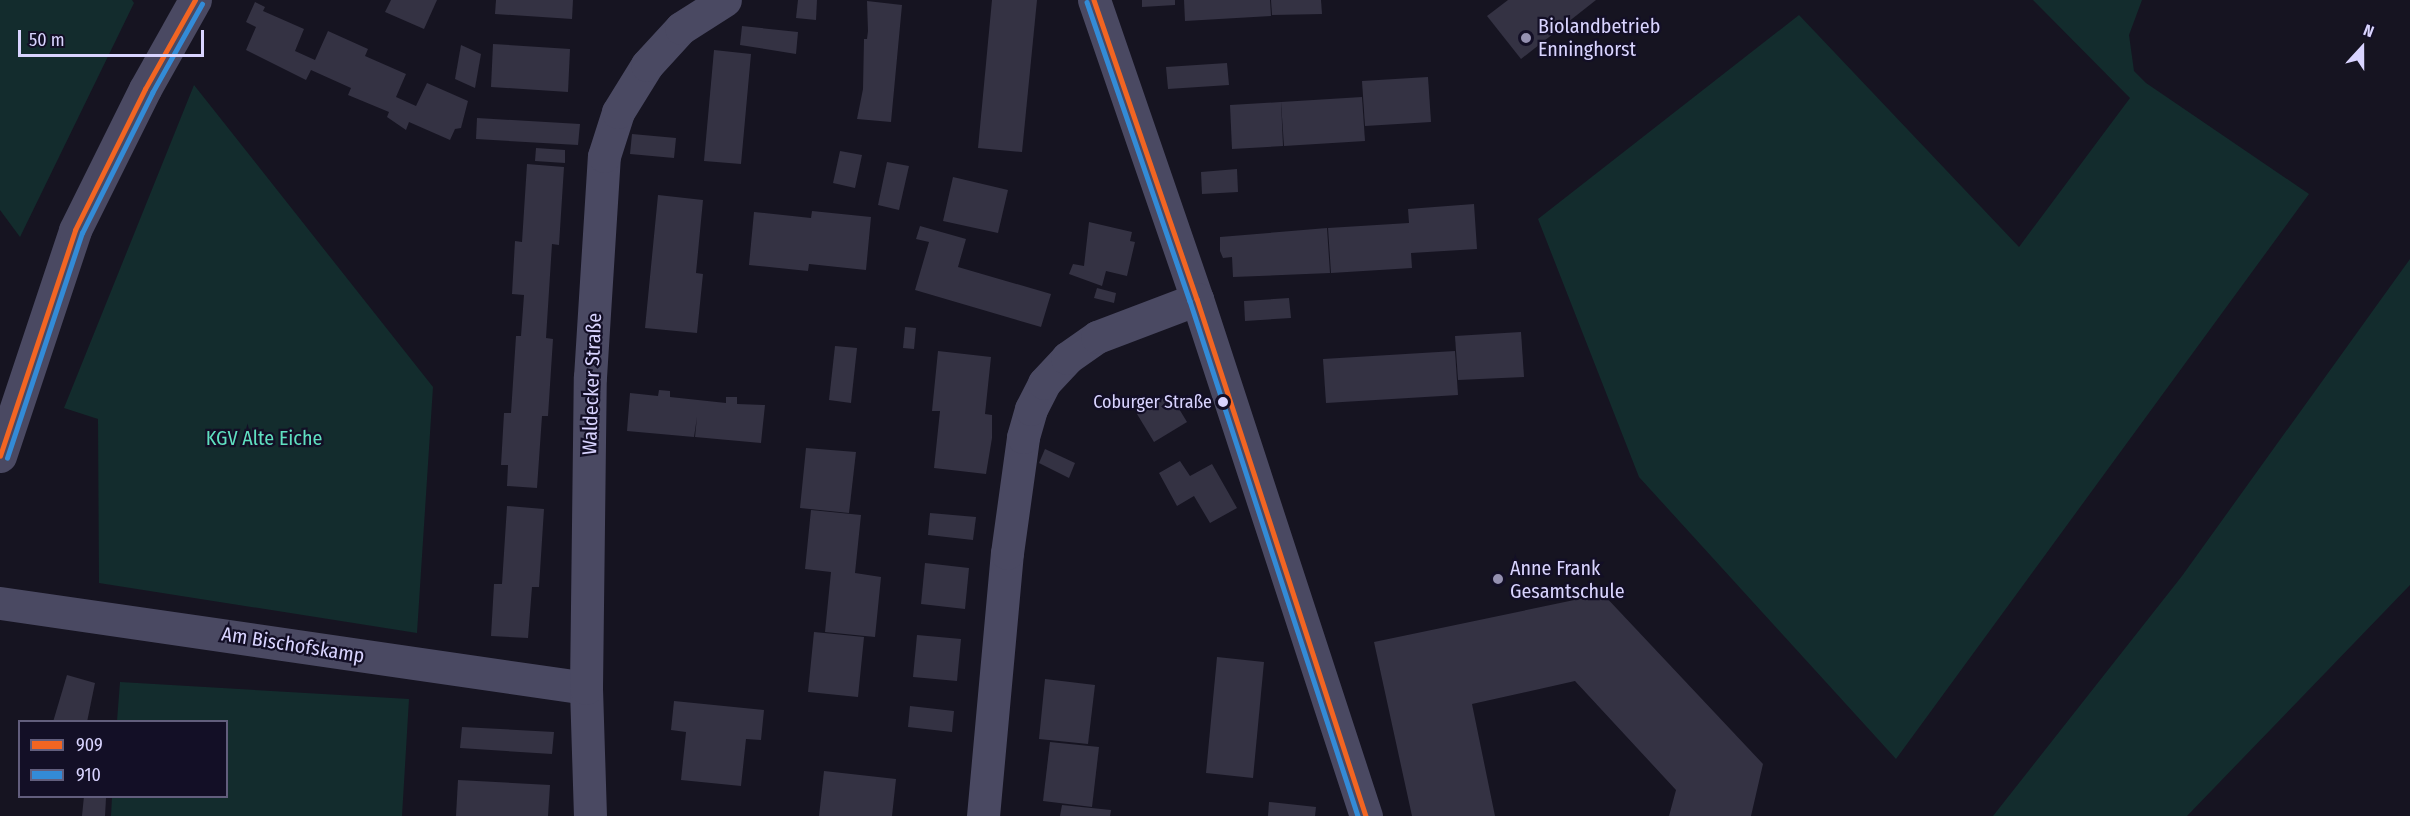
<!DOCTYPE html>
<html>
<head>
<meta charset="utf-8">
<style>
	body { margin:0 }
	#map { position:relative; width:2410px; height:816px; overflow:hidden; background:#161421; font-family:"Fira Sans Condensed",sans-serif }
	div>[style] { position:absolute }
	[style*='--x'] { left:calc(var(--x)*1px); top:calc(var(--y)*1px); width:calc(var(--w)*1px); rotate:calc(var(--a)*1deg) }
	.green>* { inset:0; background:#132c2d }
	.building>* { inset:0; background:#343243 }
	.minor>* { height:33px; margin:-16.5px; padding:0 16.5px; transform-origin:16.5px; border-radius:16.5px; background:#4a4962 }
	.bus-1>* { height:4.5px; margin:-2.25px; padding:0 2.25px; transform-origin:2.25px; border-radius:2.25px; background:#f26522 }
	.bus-2>* { height:4.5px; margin:-2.25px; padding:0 2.25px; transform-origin:2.25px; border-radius:2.25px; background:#338bd7 }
	.dots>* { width:16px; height:16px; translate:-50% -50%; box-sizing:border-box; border:3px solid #130f26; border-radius:50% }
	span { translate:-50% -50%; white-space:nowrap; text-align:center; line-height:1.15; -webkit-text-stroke:4.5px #130f26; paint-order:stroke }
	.bus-label { font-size:18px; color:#d9d4ff }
	.right { translate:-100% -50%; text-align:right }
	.poi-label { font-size:20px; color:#d9d4ff }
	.left { translate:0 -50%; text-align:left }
	.street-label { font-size:20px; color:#d9d4ff }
	.park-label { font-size:20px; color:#5fe0c0 }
	.legend { position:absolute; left:18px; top:720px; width:210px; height:78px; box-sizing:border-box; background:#130f26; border:2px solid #625e7d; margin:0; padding:8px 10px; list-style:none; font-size:18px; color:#d9d4ff }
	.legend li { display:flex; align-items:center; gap:12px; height:30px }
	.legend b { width:30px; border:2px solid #625e7d }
	.north { position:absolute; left:2332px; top:18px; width:60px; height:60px; -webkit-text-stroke:4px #130f26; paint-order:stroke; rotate:21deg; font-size:16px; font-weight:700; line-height:24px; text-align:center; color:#d9d4ff }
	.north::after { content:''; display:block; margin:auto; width:21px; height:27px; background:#d9d4ff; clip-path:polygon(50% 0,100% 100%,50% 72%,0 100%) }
	.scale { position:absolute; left:18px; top:30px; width:186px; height:27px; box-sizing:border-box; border:3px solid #d9d4ff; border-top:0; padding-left:8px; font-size:18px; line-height:21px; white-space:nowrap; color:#d9d4ff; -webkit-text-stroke:4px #130f26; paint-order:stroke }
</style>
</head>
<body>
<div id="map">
	<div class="green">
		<i style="clip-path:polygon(0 0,132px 0,134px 3px,20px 237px,0 210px)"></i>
		<i style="clip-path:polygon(2033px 0,2142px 0,2129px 35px,2134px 71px,2146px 83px,2309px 194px,1896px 759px,1639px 477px,1538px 219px,1799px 15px,2019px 247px,2130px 98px)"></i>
		<i style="clip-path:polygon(194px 85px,433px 387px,417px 633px,99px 583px,98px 419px,64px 408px)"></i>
		<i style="clip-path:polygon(2410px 259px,2410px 585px,2187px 816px,1993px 816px,2182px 576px)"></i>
		<i style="clip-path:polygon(120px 682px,409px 699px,402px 816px,111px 816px,112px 797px,226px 796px,226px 722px,117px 721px)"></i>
	</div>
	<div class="building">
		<i style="clip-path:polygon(391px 0,437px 0,424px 29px,385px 12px)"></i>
		<i style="clip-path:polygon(496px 0,573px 0,572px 19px,495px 14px)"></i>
		<i style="clip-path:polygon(798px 0,817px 0,816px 20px,796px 18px)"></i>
		<i style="clip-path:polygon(992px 0,1037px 0,1022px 152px,978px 148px)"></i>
		<i style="clip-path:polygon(1142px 0,1175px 0,1175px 5px,1142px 7px)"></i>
		<i style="clip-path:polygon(1184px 0,1270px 0,1271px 16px,1185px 21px)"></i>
		<i style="clip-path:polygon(1271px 0,1321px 0,1322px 14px,1272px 15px)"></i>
		<i style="clip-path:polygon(1508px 0,1596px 0,1521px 59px,1487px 16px)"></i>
		<i style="clip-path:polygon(867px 1px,902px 5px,891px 122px,857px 119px,863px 89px,864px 39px,867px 39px,868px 31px)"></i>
		<i style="clip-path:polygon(255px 2px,265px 7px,263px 11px,304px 29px,295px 51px,315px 60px,328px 31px,368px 49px,365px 56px,406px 74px,396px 97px,416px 106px,427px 83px,468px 101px,461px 128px,455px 129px,450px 140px,409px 122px,406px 130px,387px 117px,389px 112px,348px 95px,351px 88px,311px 70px,306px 80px,246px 50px,256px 27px,246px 22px)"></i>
		<i style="clip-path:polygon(742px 26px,798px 32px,796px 54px,740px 45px)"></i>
		<i style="clip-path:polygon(493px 44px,570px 49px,568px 92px,491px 87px)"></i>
		<i style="clip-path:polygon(461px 45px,481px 54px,475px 88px,455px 79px)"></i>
		<i style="clip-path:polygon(714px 50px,751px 54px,741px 164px,704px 161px)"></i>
		<i style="clip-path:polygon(1227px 63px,1229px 85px,1168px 89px,1166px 67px)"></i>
		<i style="clip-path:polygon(1428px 77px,1431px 122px,1365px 126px,1362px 81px)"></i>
		<i style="clip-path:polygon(1362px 97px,1365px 141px,1284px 146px,1281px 102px)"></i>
		<i style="clip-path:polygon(1281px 102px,1283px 146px,1232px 149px,1230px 105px)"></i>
		<i style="clip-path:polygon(477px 118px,580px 124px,578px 145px,476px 139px)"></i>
		<i style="clip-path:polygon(632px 134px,676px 138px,674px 158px,630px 154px)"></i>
		<i style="clip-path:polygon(536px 148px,565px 150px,565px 163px,535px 161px)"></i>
		<i style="clip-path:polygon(840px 151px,862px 155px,855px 188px,833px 183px)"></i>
		<i style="clip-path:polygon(887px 162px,909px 166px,899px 210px,878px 205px)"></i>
		<i style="clip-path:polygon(527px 164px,564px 167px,559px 245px,552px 244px,546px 338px,553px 339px,548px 416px,542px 416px,537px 488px,507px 486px,508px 465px,501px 465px,504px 413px,511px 413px,516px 336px,521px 336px,524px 295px,512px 294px,515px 241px,522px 242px)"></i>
		<i style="clip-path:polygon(1237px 169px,1238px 192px,1202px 194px,1201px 172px)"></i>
		<i style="clip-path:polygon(953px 177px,1008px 190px,998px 233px,943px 221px)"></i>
		<i style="clip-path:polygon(658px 195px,703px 200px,696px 273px,703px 274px,697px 333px,645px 328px)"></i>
		<i style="clip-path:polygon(1474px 204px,1477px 249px,1411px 253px,1412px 268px,1331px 273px,1328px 228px,1409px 223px,1408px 209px)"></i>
		<i style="clip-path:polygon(812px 211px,871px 217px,866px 270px,809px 264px,808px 271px,749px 265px,754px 212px,811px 218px)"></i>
		<i style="clip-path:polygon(1089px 222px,1132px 232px,1130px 241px,1135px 242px,1127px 276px,1106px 271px,1102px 286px,1069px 274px,1073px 264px,1084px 266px)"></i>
		<i style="clip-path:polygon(920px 226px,966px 239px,958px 267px,1051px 294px,1041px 327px,915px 290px,929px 242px,916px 239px)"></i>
		<i style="clip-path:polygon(1327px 228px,1330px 273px,1233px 277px,1232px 257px,1223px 258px,1220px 251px,1220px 237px)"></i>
		<i style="clip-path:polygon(1097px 288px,1116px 293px,1114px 303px,1094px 298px)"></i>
		<i style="clip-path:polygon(1289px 298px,1291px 318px,1245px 321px,1244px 301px)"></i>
		<i style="clip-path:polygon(905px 327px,916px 328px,914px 349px,903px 348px)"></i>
		<i style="clip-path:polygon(1521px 332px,1524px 377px,1458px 380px,1455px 336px)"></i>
		<i style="clip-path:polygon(835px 346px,857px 348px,851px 403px,829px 400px)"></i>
		<i style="clip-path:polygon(938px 351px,991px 357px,985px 414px,992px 415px,992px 438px,986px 474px,934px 468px,940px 411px,932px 411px)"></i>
		<i style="clip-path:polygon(1455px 351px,1458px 395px,1326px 403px,1323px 359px)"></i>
		<i style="clip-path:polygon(659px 390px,670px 391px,670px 397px,726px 403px,726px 397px,737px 397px,737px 404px,765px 405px,761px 443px,695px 437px,697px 417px,694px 437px,627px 431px,630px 393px,658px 396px)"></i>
		<i style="clip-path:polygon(1170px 394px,1187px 422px,1154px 442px,1137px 414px)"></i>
		<i style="clip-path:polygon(806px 448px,856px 452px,849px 513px,800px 508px)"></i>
		<i style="clip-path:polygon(1045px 449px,1075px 463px,1069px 478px,1039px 463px)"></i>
		<i style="clip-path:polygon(1180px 461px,1190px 476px,1212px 464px,1237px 508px,1210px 523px,1194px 496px,1177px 506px,1159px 473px)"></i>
		<i style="clip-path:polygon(507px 506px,544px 509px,539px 587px,532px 587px,528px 638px,491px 636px,494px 584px,502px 584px)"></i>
		<i style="clip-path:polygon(811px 510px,861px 515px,855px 573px,881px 577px,875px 637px,825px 632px,831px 572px,805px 569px)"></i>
		<i style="clip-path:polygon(930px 513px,976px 517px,973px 540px,928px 535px)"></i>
		<i style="clip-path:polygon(925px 563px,969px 568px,965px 609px,921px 604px)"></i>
		<i style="clip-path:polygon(1603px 594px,1763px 764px,1751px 816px,1669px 816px,1676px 790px,1575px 681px,1472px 704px,1495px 816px,1412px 816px,1374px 642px)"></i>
		<i style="clip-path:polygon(814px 632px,864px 637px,858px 697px,808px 692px)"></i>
		<i style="clip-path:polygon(917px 635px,961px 639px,957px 681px,913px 677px)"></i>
		<i style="clip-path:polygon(1217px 657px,1264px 662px,1253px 778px,1206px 773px)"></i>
		<i style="clip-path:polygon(67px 675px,95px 683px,87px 722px,53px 722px)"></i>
		<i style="clip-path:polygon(1045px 679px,1095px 685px,1088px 744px,1039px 739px)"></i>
		<i style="clip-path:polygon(674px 701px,764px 710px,761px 740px,746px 739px,741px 786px,681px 780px,686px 732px,671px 730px)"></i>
		<i style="clip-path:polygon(910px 706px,954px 711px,952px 732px,908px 727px)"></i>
		<i style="clip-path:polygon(462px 727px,554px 732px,552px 754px,460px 748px)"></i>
		<i style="clip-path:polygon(1050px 742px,1099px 747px,1092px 807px,1043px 801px)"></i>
		<i style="clip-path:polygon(824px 771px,896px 779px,892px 816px,819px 816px)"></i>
		<i style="clip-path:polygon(458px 780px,550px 785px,548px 816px,456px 816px)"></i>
		<i style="clip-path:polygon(84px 796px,106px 798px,105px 816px,82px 816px)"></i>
		<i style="clip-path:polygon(1269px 802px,1316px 807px,1315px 816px,1268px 816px)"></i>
		<i style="clip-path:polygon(1062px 805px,1111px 810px,1110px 816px,1060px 816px)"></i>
	</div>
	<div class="minor">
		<i style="--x:1094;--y:0;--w:316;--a:71"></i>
		<i style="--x:1197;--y:299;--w:544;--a:71.9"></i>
		<i style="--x:0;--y:456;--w:238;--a:-71.6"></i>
		<i style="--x:75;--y:230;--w:157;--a:-63.6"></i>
		<i style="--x:145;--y:89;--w:102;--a:-60.7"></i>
		<i style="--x:0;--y:603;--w:592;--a:8.25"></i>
		<i style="--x:590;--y:816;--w:128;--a:-91.8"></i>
		<i style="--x:586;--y:688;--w:311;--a:-89.3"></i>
		<i style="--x:590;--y:377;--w:221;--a:-86.4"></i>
		<i style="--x:604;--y:156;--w:46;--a:-72.3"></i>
		<i style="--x:618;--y:112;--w:55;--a:-58.3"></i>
		<i style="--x:647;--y:65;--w:50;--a:-47.4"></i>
		<i style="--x:681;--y:28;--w:52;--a:-32.5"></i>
		<i style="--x:983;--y:816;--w:264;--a:-84.8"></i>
		<i style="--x:1007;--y:553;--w:117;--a:-82.1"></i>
		<i style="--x:1023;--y:437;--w:29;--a:-74"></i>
		<i style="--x:1031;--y:409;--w:29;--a:-63"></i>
		<i style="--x:1044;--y:383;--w:34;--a:-47"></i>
		<i style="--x:1067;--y:358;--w:37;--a:-35"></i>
		<i style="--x:1097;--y:337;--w:107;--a:-20.8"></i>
	</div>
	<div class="bus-1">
		<i style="--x:1094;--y:0;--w:316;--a:71"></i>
		<i style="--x:1197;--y:299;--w:544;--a:71.9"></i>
		<i style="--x:0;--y:456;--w:238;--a:-71.6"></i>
		<i style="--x:75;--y:230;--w:157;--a:-63.6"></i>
		<i style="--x:145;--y:89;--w:102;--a:-60.7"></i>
	</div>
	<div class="bus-2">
		<i style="--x:1087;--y:2;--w:316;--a:71"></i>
		<i style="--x:1190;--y:301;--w:542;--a:71.93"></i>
		<i style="--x:7;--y:458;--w:237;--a:-71.6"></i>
		<i style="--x:82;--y:233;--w:157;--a:-63.4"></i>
		<i style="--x:152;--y:93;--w:102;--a:-60.7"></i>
	</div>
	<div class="dots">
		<i style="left:1526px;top:38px;background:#9591b1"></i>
		<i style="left:1223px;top:402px;background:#d9d4ff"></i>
		<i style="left:1498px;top:579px;background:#9591b1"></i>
	</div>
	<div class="bus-label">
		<span class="right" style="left:1212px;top:402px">Coburger Straße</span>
	</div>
	<div class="poi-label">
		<span class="left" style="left:1538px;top:38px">Biolandbetrieb<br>Enninghorst</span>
		<span class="left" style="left:1510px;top:580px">Anne Frank<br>Gesamtschule</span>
	</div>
	<div class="street-label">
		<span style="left:592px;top:384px;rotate:-88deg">Waldecker Straße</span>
		<span style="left:293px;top:645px;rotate:9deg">Am Bischofskamp</span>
	</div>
	<div class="park-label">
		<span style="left:264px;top:438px">KGV Alte Eiche</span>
	</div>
	<ul class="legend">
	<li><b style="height:8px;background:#f26522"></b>909</li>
	<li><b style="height:8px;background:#338bd7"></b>910</li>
	</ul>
	<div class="north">N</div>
	<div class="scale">50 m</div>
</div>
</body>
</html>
